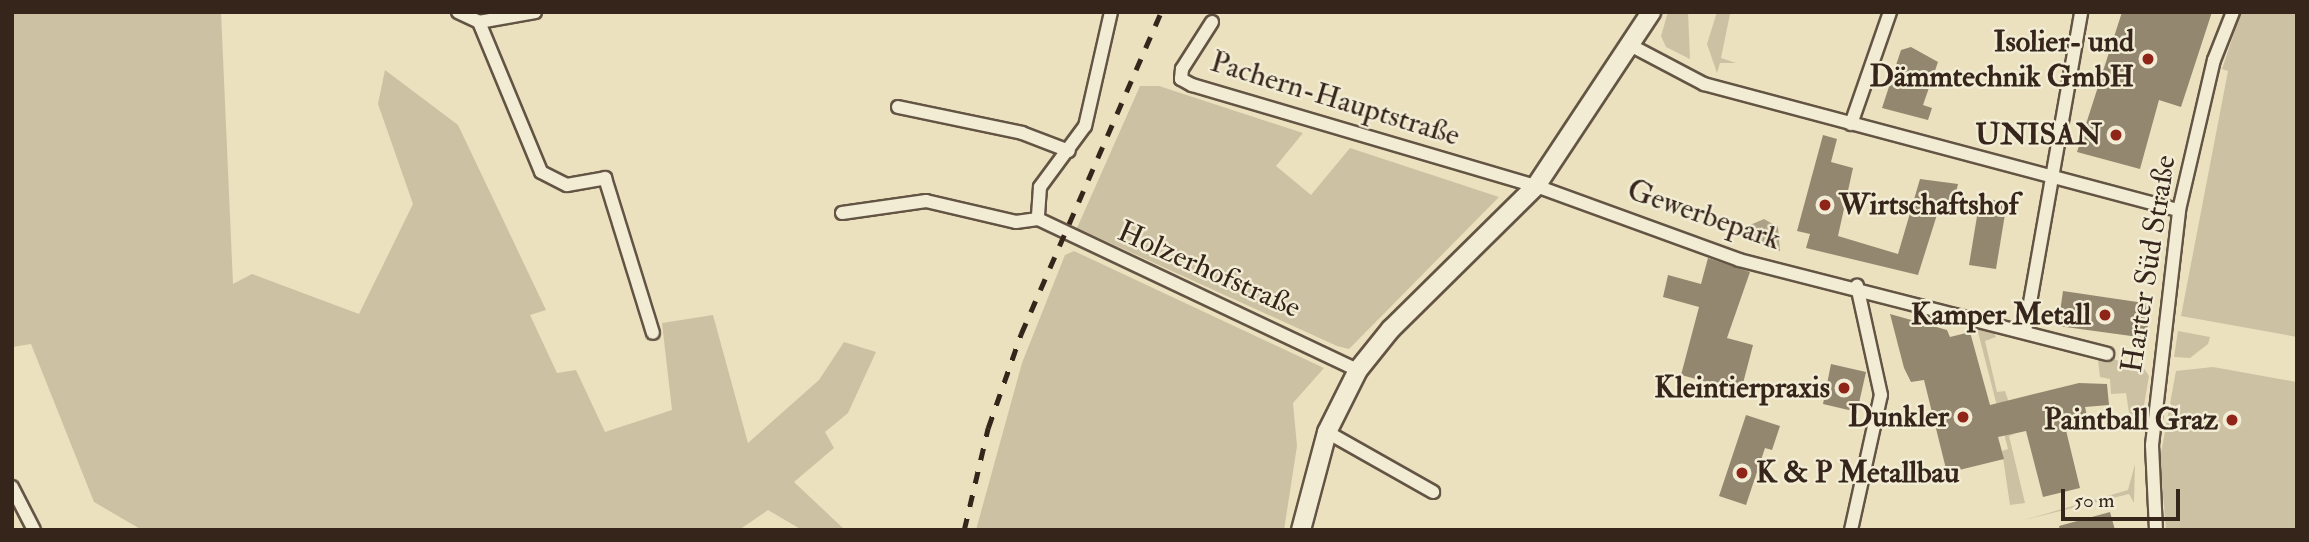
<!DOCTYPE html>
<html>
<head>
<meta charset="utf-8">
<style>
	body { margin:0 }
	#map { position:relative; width:2309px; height:542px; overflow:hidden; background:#ebe1be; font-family:"IM FELL Double Pica",serif }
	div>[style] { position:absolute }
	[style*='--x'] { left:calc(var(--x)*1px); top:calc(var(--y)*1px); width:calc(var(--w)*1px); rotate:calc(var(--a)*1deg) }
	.green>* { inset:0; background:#ccc1a2 }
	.water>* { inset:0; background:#ada187 }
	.building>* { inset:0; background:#948770 }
	.roads { filter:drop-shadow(2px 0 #635444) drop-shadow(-2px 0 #635444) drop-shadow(0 2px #635444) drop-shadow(0 -2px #635444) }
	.minor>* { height:12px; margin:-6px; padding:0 6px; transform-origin:6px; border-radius:6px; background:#f2ecd5 }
	.secondary>* { height:18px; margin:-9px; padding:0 9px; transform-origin:9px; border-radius:9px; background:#f2ecd5 }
	.rail>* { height:4.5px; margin-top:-2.25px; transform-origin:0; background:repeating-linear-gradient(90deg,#36251b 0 12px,transparent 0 24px) }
	.dots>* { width:19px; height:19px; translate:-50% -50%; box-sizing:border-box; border:4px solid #f2ecd5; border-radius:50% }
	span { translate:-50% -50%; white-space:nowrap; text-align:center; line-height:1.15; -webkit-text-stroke:5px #f2ecd5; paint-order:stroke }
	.poi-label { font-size:30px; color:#36251b; font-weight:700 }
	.right { translate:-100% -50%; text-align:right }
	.left { translate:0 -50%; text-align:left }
	.street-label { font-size:30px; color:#36251b }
	.frame { position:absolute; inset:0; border:14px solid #36251b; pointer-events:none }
	.scale { position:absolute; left:2061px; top:489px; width:119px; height:32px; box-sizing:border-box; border:4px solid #36251b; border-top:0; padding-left:9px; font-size:21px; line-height:24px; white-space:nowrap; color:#36251b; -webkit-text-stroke:5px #f2ecd5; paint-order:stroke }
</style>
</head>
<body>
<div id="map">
	<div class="green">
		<i style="clip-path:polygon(12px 12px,221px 12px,233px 284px,252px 274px,359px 314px,413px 204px,378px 104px,385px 70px,458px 125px,546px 310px,530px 315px,557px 373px,576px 370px,605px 432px,672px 410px,662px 323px,713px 315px,748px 443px,819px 380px,844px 342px,876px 352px,848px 413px,825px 432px,834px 448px,794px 482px,845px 530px,802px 530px,768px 510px,739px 530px,142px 530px,94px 502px,31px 344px,12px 347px)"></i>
		<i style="clip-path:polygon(1668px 12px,1688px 12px,1690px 59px,1666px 47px,1661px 36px)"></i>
		<i style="clip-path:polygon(1717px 12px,1730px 14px,1721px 58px,1736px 63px,1720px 63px,1717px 73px,1707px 44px)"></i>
		<i style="clip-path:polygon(2241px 12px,2297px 12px,2297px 337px,2181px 316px,2228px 71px,2222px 69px)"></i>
		<i style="clip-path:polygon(1140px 86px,1159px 86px,1303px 133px,1276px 166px,1311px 195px,1350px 148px,1499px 197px,1349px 349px,1337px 346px,1077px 228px)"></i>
		<i style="clip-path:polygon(1074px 251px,1324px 368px,1293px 403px,1297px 446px,1284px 530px,976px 530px,1022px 363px,1065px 255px)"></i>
		<i style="clip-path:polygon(1968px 323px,1994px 332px,1996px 337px,1985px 341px,1997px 392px,2005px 391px,2019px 432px,2009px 436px,2025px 503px,2010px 505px,2002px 451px,2008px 449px,1978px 332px)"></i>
		<i style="clip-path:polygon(2178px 331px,2210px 337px,2208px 344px,2190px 358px,2174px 357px)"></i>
		<i style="clip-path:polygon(2081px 351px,2143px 367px,2149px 376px,2141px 423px,2129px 413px,2126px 393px,2111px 394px,2110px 379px,2100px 377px,2098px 360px)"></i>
		<i style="clip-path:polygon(2213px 367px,2297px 382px,2297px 530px,2166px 530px,2160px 459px,2176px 371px)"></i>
		<i style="clip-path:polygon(2135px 464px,2134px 503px,2129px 494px,2024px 520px,2128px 490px)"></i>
	</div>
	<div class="water">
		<i style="clip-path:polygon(1764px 219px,1778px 227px,1780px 251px,1749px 242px,1750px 225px)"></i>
	</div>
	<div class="building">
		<i style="clip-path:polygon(2122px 12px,2212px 12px,2181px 107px,2159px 100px,2140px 169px,2077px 152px)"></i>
		<i style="clip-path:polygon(1911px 47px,1938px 62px,1923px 105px,1932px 108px,1928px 120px,1882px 108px,1901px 50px)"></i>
		<i style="clip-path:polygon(1823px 135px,1837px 139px,1831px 162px,1853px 168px,1838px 236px,1898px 254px,1920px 179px,1958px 184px,1953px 205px,1941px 202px,1918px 275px,1806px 248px,1810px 234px,1797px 231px)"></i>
		<i style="clip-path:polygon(1980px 198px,2007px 202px,1996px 269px,1969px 265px)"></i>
		<i style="clip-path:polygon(1708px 258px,1750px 272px,1727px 338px,1753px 345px,1741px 391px,1681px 375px,1699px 307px,1663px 297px,1668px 275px,1701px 284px)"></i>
		<i style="clip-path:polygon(2063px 291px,2151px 304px,2146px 338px,2058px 326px)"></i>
		<i style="clip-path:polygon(1890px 314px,1947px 330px,1950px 337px,1970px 332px,1990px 405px,2079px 383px,2107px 384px,2109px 405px,2085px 407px,2087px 416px,2064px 422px,2080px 488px,2043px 497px,2026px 431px,1998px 437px,2004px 459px,1947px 473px,1924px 380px,1911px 382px,1904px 368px)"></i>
		<i style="clip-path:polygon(1831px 364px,1866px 372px,1857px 412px,1823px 404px)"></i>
		<i style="clip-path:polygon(1746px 415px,1780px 426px,1772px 450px,1765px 448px,1746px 505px,1719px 496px)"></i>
		<i style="clip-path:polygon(2110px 512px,2115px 530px,2060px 530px,2059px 526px)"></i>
	</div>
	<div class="roads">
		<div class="minor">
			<i style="--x:458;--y:12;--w:23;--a:25"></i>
			<i style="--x:479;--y:22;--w:57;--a:-10.1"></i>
			<i style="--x:1111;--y:12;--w:117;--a:102.8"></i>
			<i style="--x:1085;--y:126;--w:76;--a:126.4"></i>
			<i style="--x:1040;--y:187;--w:32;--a:94"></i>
			<i style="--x:1038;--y:219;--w:354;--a:25.3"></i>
			<i style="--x:479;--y:22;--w:162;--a:67.5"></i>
			<i style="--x:541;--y:172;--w:29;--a:27"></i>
			<i style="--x:567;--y:185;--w:39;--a:-10"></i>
			<i style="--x:605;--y:178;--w:162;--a:72.8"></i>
			<i style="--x:1212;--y:22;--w:56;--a:122.6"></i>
			<i style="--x:1182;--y:69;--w:10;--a:96"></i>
			<i style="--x:1181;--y:79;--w:13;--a:29"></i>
			<i style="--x:1192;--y:85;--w:359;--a:16.4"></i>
			<i style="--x:1536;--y:186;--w:216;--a:20"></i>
			<i style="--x:1739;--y:260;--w:380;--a:14.3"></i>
			<i style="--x:1630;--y:45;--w:84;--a:27.8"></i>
			<i style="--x:1704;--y:84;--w:491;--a:14.9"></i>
			<i style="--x:898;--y:107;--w:127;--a:11.8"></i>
			<i style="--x:1022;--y:133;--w:50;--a:21"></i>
			<i style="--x:1851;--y:124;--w:119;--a:-70.8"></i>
			<i style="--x:842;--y:213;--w:85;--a:-8.1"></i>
			<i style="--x:926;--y:201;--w:92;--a:13.1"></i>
			<i style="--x:1016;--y:222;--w:22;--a:-8"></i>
			<i style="--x:2025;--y:331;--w:324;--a:-80"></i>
			<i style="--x:1327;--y:432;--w:122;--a:29.5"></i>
			<i style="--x:12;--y:487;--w:48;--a:62.9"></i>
			<i style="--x:1851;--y:530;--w:138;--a:-77.5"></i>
			<i style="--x:1881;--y:395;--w:112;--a:-102.4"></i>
			<i style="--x:2156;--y:530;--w:85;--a:-92.7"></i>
			<i style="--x:2152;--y:445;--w:237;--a:-83.4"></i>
			<i style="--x:2179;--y:210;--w:154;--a:-76.9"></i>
			<i style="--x:2214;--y:60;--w:52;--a:-68.4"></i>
		</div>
		<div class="secondary">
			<i style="--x:1301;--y:530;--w:101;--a:-75.1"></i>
			<i style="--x:1327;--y:432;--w:69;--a:-63.4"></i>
			<i style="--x:1358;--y:370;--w:53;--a:-51.2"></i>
			<i style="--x:1391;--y:329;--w:204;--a:-44.6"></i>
			<i style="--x:1536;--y:186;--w:209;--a:-56.5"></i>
		</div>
	</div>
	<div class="rail">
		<i style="--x:964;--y:530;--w:105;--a:-76.8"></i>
		<i style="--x:988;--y:428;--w:100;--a:-70.7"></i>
		<i style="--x:1021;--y:334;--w:351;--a:-66.5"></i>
	</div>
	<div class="dots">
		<i style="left:2148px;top:59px;background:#8f2418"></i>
		<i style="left:2116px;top:135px;background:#8f2418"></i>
		<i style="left:1825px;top:205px;background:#8f2418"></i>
		<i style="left:2105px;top:315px;background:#8f2418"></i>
		<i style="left:1844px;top:388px;background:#8f2418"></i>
		<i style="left:1963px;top:417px;background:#8f2418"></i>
		<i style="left:2232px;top:420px;background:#8f2418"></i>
		<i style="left:1742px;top:473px;background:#8f2418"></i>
	</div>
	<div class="poi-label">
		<span class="right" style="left:2134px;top:59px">Isolier- und<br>Dämmtechnik GmbH</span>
		<span class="right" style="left:2102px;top:135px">UNISAN</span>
		<span class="left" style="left:1839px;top:205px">Wirtschaftshof</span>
		<span class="right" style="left:2091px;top:315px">Kamper Metall</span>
		<span class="right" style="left:1830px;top:388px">Kleintierpraxis</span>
		<span class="right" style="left:1949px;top:417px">Dunkler</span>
		<span class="right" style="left:2218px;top:420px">Paintball Graz</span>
		<span class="left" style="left:1756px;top:473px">K &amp; P Metallbau</span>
	</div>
	<div class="street-label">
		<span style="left:1335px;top:99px;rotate:17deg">Pachern-Hauptstraße</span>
		<span style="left:1704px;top:215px;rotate:19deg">Gewerbepark</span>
		<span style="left:2149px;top:264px;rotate:-81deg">Harter Süd Straße</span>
		<span style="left:1209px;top:270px;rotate:24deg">Holzerhofstraße</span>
	</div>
	<div class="frame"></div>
	<div class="scale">50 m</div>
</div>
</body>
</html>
